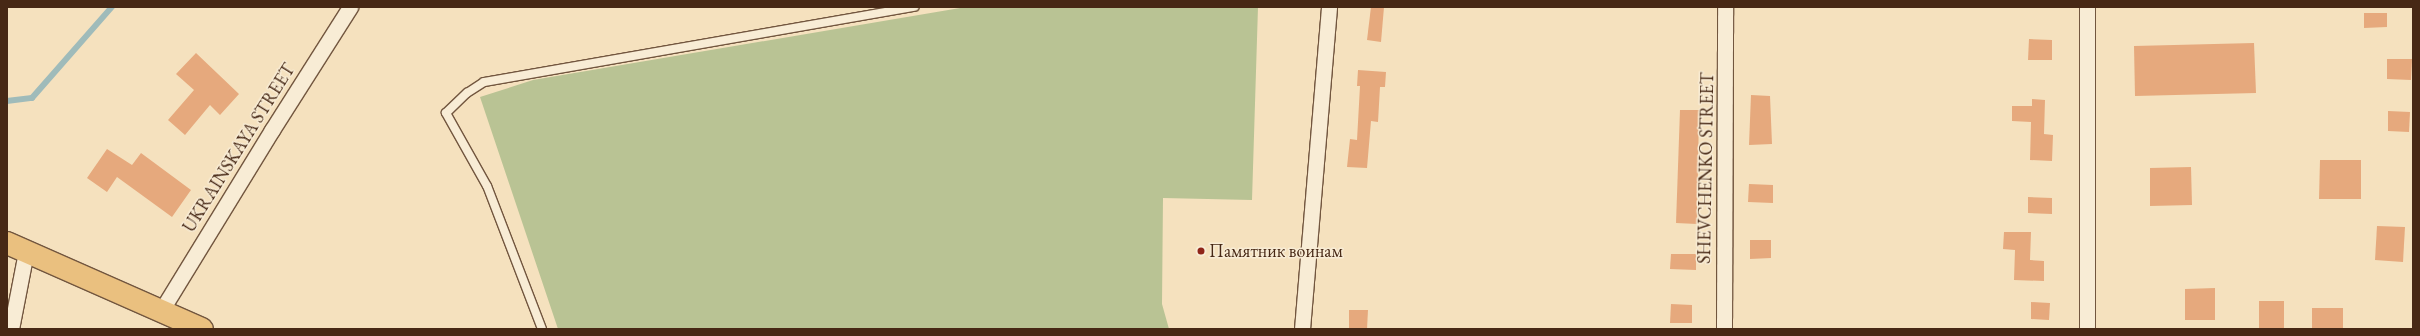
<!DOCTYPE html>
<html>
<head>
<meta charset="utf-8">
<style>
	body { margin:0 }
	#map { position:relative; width:2420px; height:336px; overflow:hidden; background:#f5e1be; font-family:"EB Garamond",serif }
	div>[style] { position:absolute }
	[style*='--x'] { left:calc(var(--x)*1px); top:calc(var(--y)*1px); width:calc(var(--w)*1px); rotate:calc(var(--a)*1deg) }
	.green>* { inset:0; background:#b9c394 }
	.stream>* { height:5.5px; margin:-2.75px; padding:0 2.75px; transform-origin:2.75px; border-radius:2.75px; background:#9fbbba }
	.building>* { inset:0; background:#e6a97d }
	.roads { filter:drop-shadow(1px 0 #72563f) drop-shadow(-1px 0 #72563f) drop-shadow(0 1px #72563f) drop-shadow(0 -1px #72563f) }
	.lane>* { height:8px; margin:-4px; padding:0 4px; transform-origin:4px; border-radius:4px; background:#f8ecd5 }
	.street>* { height:15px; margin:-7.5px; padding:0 7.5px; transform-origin:7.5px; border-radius:7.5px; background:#f8ecd5 }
	.highway>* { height:22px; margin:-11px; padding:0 11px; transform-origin:11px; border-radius:11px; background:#eac07f }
	.dots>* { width:11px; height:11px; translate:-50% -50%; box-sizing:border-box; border:2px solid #f8ecd5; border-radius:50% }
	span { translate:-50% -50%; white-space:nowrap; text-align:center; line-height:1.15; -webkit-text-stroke:3px #f8ecd5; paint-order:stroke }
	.street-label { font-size:18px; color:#472815 }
	.poi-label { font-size:18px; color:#472815 }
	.left { translate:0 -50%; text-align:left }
	.frame { position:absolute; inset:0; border:8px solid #472815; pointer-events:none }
</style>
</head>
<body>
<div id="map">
	<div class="green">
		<i style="clip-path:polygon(966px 7px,1258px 7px,1252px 200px,1163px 198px,1162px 304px,1169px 329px,558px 329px,480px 97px,533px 80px)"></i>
	</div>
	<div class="stream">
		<i style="--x:7;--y:101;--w:25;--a:-7"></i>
		<i style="--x:32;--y:98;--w:121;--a:-48.7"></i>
	</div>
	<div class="building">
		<i style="clip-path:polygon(1371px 7px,1384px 7px,1381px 42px,1367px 40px)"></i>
		<i style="clip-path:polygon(2364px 13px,2387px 13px,2387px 27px,2364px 28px)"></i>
		<i style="clip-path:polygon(2029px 39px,2052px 40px,2052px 60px,2028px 60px)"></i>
		<i style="clip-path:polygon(2254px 43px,2256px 93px,2135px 96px,2134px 46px)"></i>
		<i style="clip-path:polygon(196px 53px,239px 94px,220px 115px,210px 105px,185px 135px,168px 120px,194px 90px,176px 74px)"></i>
		<i style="clip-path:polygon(2387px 59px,2412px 59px,2411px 80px,2387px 79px)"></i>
		<i style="clip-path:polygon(1358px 70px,1386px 72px,1385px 87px,1380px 87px,1378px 122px,1371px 121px,1367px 168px,1347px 167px,1350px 139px,1357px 140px,1360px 86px,1357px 86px)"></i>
		<i style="clip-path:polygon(1751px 95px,1770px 96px,1772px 144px,1749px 145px)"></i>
		<i style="clip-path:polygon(2032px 99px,2045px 100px,2044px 134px,2053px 135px,2052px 161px,2030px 160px,2031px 122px,2012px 121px,2012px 106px,2032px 106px)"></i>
		<i style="clip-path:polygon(1680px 110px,1699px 110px,1697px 224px,1676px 223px)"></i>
		<i style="clip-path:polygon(2388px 111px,2410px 112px,2409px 132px,2388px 131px)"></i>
		<i style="clip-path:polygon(107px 149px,132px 165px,141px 153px,191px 190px,172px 217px,117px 177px,107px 192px,87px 178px)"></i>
		<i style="clip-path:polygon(2320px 160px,2361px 160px,2361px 199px,2319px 199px)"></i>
		<i style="clip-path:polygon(2191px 167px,2192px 205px,2150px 206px,2150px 168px)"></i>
		<i style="clip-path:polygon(1749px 184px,1773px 185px,1773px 203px,1748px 202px)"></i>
		<i style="clip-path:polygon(2028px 197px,2052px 198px,2052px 214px,2028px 213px)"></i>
		<i style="clip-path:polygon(2377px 226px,2405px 227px,2403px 262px,2375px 260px)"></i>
		<i style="clip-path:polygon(2004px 232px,2031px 232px,2030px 260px,2044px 261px,2044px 281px,2014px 280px,2015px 250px,2003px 249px)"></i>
		<i style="clip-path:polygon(1750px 240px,1771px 240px,1771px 258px,1750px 259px)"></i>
		<i style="clip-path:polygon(1671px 254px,1696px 254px,1696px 270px,1670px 269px)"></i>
		<i style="clip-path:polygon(2215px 288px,2215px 320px,2185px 320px,2185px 289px)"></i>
		<i style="clip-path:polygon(2259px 301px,2284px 301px,2284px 329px,2259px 329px)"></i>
		<i style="clip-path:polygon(2031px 302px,2050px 303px,2049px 320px,2031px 319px)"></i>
		<i style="clip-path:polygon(1671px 304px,1692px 305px,1692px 323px,1670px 323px)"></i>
		<i style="clip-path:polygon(2312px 308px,2343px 308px,2343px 329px,2312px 329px)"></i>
		<i style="clip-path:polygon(1349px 310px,1368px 310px,1367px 329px,1349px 328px)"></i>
	</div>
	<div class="roads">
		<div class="lane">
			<i style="--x:542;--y:329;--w:153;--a:-111"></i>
			<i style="--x:487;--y:186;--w:84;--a:-119.3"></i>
			<i style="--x:446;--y:113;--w:29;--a:-44"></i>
			<i style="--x:467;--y:93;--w:20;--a:-33"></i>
			<i style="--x:484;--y:82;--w:437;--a:-9.9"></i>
		</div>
		<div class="street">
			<i style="--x:161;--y:311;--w:212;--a:-58.5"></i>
			<i style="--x:272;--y:130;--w:146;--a:-57.6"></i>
			<i style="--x:11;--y:329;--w:78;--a:-79"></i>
			<i style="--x:1302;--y:329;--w:323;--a:-85.2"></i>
			<i style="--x:1724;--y:329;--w:322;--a:-89.8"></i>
			<i style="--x:2087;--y:329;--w:322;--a:-90"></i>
		</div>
		<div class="highway">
			<i style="--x:7;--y:243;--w:213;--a:23.8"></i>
		</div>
	</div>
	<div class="dots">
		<i style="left:1201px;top:251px;background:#8f2418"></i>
	</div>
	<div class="street-label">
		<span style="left:239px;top:148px;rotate:-58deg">UKRAINSKAYA STREET</span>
		<span style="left:1706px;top:168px;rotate:-89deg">SHEVCHENKO STREET</span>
	</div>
	<div class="poi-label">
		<span class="left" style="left:1209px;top:251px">Памятник воинам</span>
	</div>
	<div class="frame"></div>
</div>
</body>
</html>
